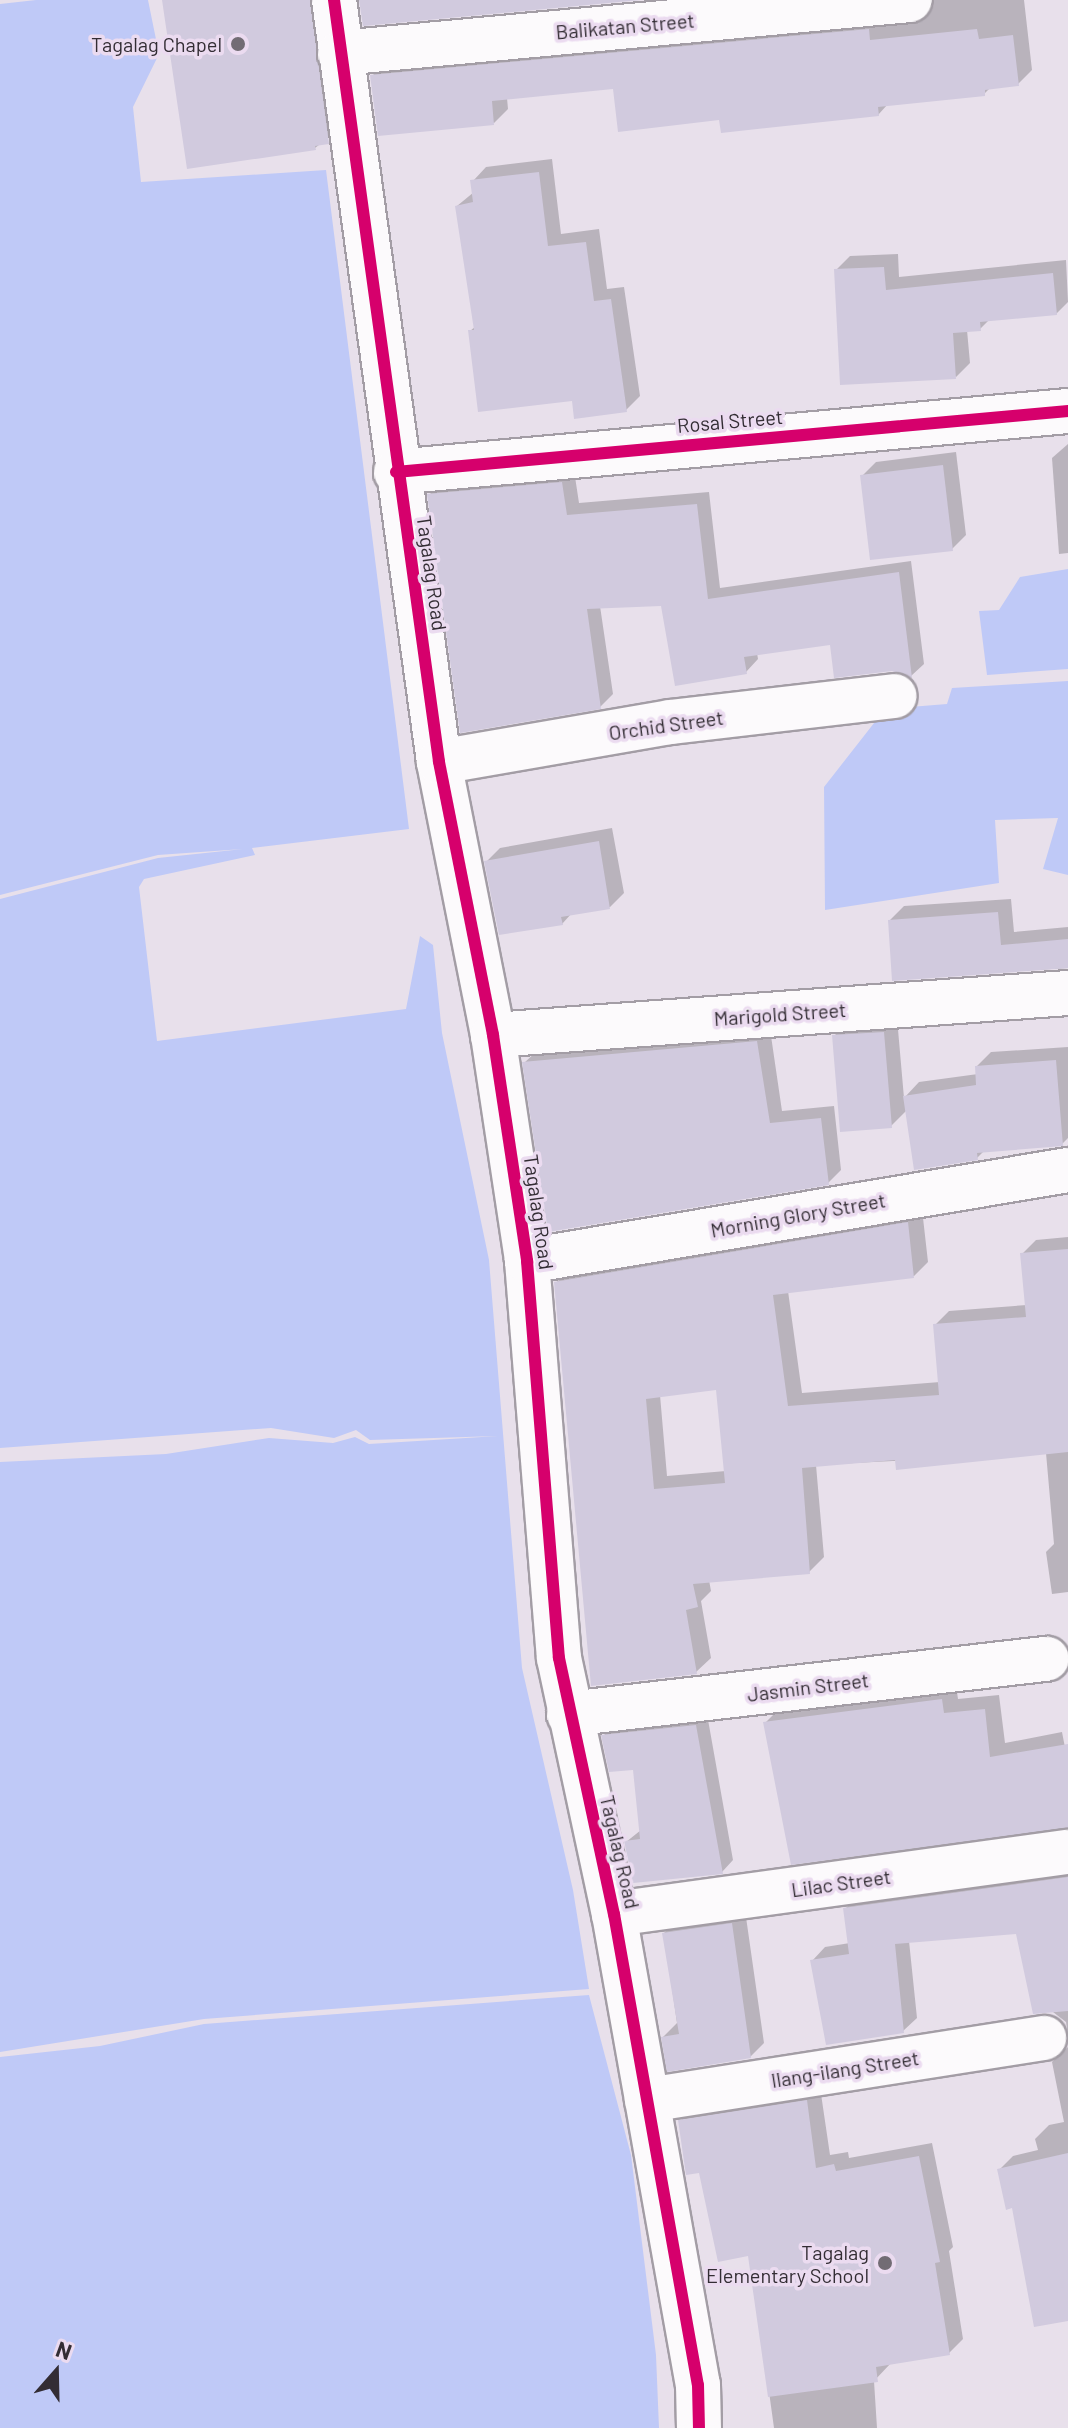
<!DOCTYPE html>
<html>
<head>
<meta charset="utf-8">
<style>
	body { margin:0 }
	#map { position:relative; width:1068px; height:2428px; overflow:hidden; background:#e8e0eb; font-family:Barlow,sans-serif }
	div>[style] { position:absolute }
	[style*='--x'] { left:calc(var(--x)*1px); top:calc(var(--y)*1px); width:calc(var(--w)*1px); rotate:calc(var(--a)*1deg) }
	.water>* { inset:0; background:#bfc9f7 }
	.shadow>* { inset:0; background:#0003 }
	.building>* { inset:0; background:#d1cade }
	.roads { filter:drop-shadow(2px 0 #a39da5) drop-shadow(-2px 0 #a39da5) drop-shadow(0 2px #a39da5) drop-shadow(0 -2px #a39da5) }
	.minor>* { height:44px; margin:-22px; padding:0 22px; transform-origin:22px; border-radius:22px; background:#fcfafc }
	.cycleway>* { height:12px; margin:-6px; padding:0 6px; transform-origin:6px; border-radius:6px; background:#d6006c }
	.dots>* { width:22px; height:22px; translate:-50% -50%; box-sizing:border-box; border:4px solid #ebdbf0; border-radius:50% }
	span { translate:-50% -50%; white-space:nowrap; text-align:center; line-height:1.15; -webkit-text-stroke:7px #ebdbf0; paint-order:stroke }
	.street-label { font-size:20px; color:#332d34 }
	.poi-label { font-size:20px; color:#332d34 }
	.right { translate:-100% -50%; text-align:right }
	.north { position:absolute; left:16px; top:2332px; width:80px; height:80px; -webkit-text-stroke:6px #ebdbf0; paint-order:stroke; rotate:20deg; font-size:22px; font-weight:700; line-height:32px; text-align:center; color:#332d34 }
	.north::after { content:''; display:block; margin:auto; width:28px; height:36px; background:#332d34; clip-path:polygon(50% 0,100% 100%,50% 72%,0 100%) }
</style>
</head>
<body>
<div id="map">
	<div class="water">
		<i style="clip-path:polygon(36px 0,148px 0,159px 54px,133px 107px,141px 182px,326px 170px,409px 829px,252px 848px,255px 855px,144px 879px,139px 887px,157px 1041px,406px 1009px,420px 936px,433px 945px,442px 1033px,489px 1260px,522px 1668px,573px 1890px,589px 1989px,204px 2019px,0 2052px,0 1462px,166px 1454px,269px 1438px,333px 1443px,355px 1437px,369px 1444px,498px 1436px,370px 1440px,356px 1430px,334px 1438px,271px 1428px,0 1448px,0 899px,158px 858px,243px 849px,158px 855px,0 895px,0 4px)"></i>
		<i style="clip-path:polygon(1068px 569px,1068px 669px,987px 675px,979px 611px,999px 610px,1020px 577px)"></i>
		<i style="clip-path:polygon(1068px 681px,1068px 875px,1043px 869px,1058px 818px,995px 820px,999px 883px,825px 910px,824px 787px,885px 709px,947px 704px,952px 688px)"></i>
		<i style="clip-path:polygon(589px 1995px,631px 2155px,656px 2355px,659px 2428px,0 2428px,0 2057px,100px 2046px,204px 2024px)"></i>
	</div>
	<div class="shadow">
		<i style="clip-path:polygon(164px 0,324px 0,342px 127px,315px 148px)"></i>
		<i style="clip-path:polygon(934px 0,1024px 0,1032px 70px,1018px 84px,991px 87px,984px 94px,888px 104px,878px 115px,721px 118px,615px 87px,507px 98px,508px 109px,494px 123px,372px 76px,386px 62px,928px 12px)"></i>
		<i style="clip-path:polygon(552px 159px,561px 234px,599px 229px,607px 289px,624px 287px,640px 396px,626px 410px,573px 399px,470px 331px,476px 326px,457px 206px,474px 192px,473px 181px,486px 167px)"></i>
		<i style="clip-path:polygon(898px 254px,899px 277px,1066px 260px,1068px 302px,1056px 314px,990px 319px,980px 329px,967px 330px,970px 363px,956px 377px,836px 270px,850px 256px)"></i>
		<i style="clip-path:polygon(1068px 444px,1068px 553px,1059px 554px,1052px 458px)"></i>
		<i style="clip-path:polygon(956px 452px,966px 535px,952px 549px,862px 476px,876px 462px)"></i>
		<i style="clip-path:polygon(574px 470px,579px 503px,709px 492px,720px 588px,911px 561px,924px 664px,911px 676px,832px 643px,757px 653px,758px 659px,746px 672px,663px 604px,600px 606px,613px 694px,600px 707px,429px 495px,442px 482px)"></i>
		<i style="clip-path:polygon(612px 828px,624px 893px,610px 907px,572px 913px,562px 924px,486px 862px,500px 848px)"></i>
		<i style="clip-path:polygon(1011px 899px,1014px 932px,1068px 927px,1068px 968px,894px 979px,890px 920px,904px 906px)"></i>
		<i style="clip-path:polygon(897px 1018px,904px 1098px,919px 1082px,978px 1074px,977px 1066px,991px 1052px,1068px 1047px,1068px 1138px,1062px 1144px,985px 1150px,977px 1158px,907px 1110px,891px 1126px,834px 1036px,848px 1022px)"></i>
		<i style="clip-path:polygon(770px 1029px,782px 1111px,834px 1106px,841px 1170px,828px 1183px,524px 1063px,538px 1050px)"></i>
		<i style="clip-path:polygon(evenodd,922px 1209px,928px 1262px,914px 1276px,788px 1291px,802px 1393px,940px 1382px,935px 1325px,949px 1311px,1027px 1305px,1022px 1254px,1036px 1240px,1068px 1237px,1068px 1592px,1052px 1594px,1046px 1552px,1054px 1544px,1046px 1453px,816px 1465px,824px 1557px,809px 1572px,709px 1580px,711px 1591px,701px 1601px,711px 1658px,696px 1672px,556px 1283px,570px 1268px,922px 1209px,718px 1387px,726px 1471px,667px 1476px,660px 1395px,718px 1387px)"></i>
		<i style="clip-path:polygon(956px 1685px,958px 1699px,999px 1695px,1005px 1743px,1062px 1732px,1068px 1763px,1068px 1820px,765px 1723px,780px 1708px)"></i>
		<i style="clip-path:polygon(707px 1714px,733px 1860px,722px 1872px,626px 1842px,641px 1830px,635px 1768px,603px 1736px,615px 1725px)"></i>
		<i style="clip-path:polygon(1068px 1866px,1068px 2037px,1066px 2022px,1053px 2012px,1035px 2012px,1018px 1932px,909px 1941px,917px 2018px,903px 2031px,812px 1961px,825px 1947px,850px 1943px,845px 1909px,859px 1895px)"></i>
		<i style="clip-path:polygon(745px 1910px,764px 2043px,750px 2057px,663px 2037px,677px 2023px,664px 1933px,678px 1919px)"></i>
		<i style="clip-path:polygon(1068px 2047px,1068px 2319px,999px 2170px,1013px 2156px,1038px 2150px,1035px 2139px,1049px 2125px,1064px 2122px,1052px 2062px)"></i>
		<i style="clip-path:polygon(820px 2087px,830px 2155px,848px 2152px,849px 2158px,932px 2143px,953px 2247px,949px 2251px,963px 2339px,949px 2353px,891px 2363px,874px 2381px,877px 2428px,774px 2428px,750px 2254px,701px 2171px,680px 2121px,694px 2107px)"></i>
	</div>
	<div class="building">
		<i style="clip-path:polygon(162px 0,310px 0,329px 144px,315px 146px,316px 150px,187px 169px)"></i>
		<i style="clip-path:polygon(359px 0,640px 0,363px 26px)"></i>
		<i style="clip-path:polygon(869px 29px,870px 40px,977px 29px,979px 39px,1013px 35px,1019px 86px,985px 90px,985px 96px,878px 107px,879px 116px,721px 133px,719px 120px,618px 132px,613px 89px,492px 101px,494px 125px,378px 136px,370px 75px)"></i>
		<i style="clip-path:polygon(539px 172px,548px 246px,586px 242px,594px 301px,611px 299px,627px 412px,574px 419px,572px 401px,478px 412px,468px 330px,474px 330px,455px 206px,473px 202px,470px 180px)"></i>
		<i style="clip-path:polygon(884px 267px,886px 290px,1053px 273px,1057px 315px,980px 322px,981px 331px,953px 333px,956px 379px,840px 385px,834px 269px)"></i>
		<i style="clip-path:polygon(943px 465px,953px 551px,870px 560px,860px 475px)"></i>
		<i style="clip-path:polygon(562px 482px,567px 515px,697px 504px,708px 599px,899px 572px,912px 678px,892px 671px,834px 678px,830px 645px,744px 657px,747px 674px,675px 686px,661px 606px,587px 609px,601px 709px,460px 733px,427px 494px)"></i>
		<i style="clip-path:polygon(599px 841px,610px 909px,561px 917px,563px 925px,499px 935px,484px 861px)"></i>
		<i style="clip-path:polygon(998px 912px,1001px 945px,1068px 939px,1068px 968px,892px 981px,888px 920px)"></i>
		<i style="clip-path:polygon(884px 1032px,892px 1128px,840px 1132px,832px 1035px)"></i>
		<i style="clip-path:polygon(757px 1041px,770px 1123px,821px 1118px,829px 1185px,548px 1232px,522px 1062px)"></i>
		<i style="clip-path:polygon(1056px 1060px,1063px 1146px,977px 1153px,978px 1160px,914px 1170px,903px 1096px,976px 1085px,975px 1066px)"></i>
		<i style="clip-path:polygon(evenodd,908px 1222px,914px 1278px,773px 1295px,788px 1406px,939px 1395px,933px 1324px,1026px 1317px,1020px 1253px,1068px 1249px,1068px 1452px,896px 1470px,895px 1460px,802px 1468px,810px 1574px,693px 1584px,698px 1607px,686px 1610px,697px 1674px,591px 1686px,554px 1282px,908px 1222px,716px 1390px,725px 1483px,654px 1489px,646px 1399px,716px 1390px)"></i>
		<i style="clip-path:polygon(942px 1699px,944px 1713px,985px 1709px,990px 1757px,1068px 1744px,1068px 1828px,791px 1865px,763px 1722px)"></i>
		<i style="clip-path:polygon(696px 1725px,723px 1874px,633px 1883px,624px 1841px,640px 1839px,633px 1770px,609px 1772px,601px 1735px)"></i>
		<i style="clip-path:polygon(1068px 1877px,1068px 2011px,1033px 2014px,1016px 1934px,895px 1944px,904px 2033px,826px 2045px,810px 1960px,849px 1954px,843px 1908px)"></i>
		<i style="clip-path:polygon(732px 1923px,751px 2058px,667px 2072px,661px 2037px,679px 2034px,662px 1933px)"></i>
		<i style="clip-path:polygon(807px 2100px,816px 2168px,834px 2164px,836px 2171px,919px 2156px,940px 2262px,935px 2263px,950px 2355px,876px 2367px,878px 2382px,768px 2397px,748px 2256px,718px 2262px,699px 2173px,686px 2175px,678px 2120px)"></i>
		<i style="clip-path:polygon(1068px 2153px,1068px 2321px,1034px 2327px,1012px 2208px,1006px 2210px,997px 2169px)"></i>
	</div>
	<div class="roads">
		<div class="minor">
			<i style="--x:334;--y:0;--w:769;--a:82.15"></i>
			<i style="--x:439;--y:762;--w:278;--a:78.8"></i>
			<i style="--x:493;--y:1035;--w:229;--a:81.4"></i>
			<i style="--x:527;--y:1261;--w:398;--a:85.4"></i>
			<i style="--x:559;--y:1658;--w:262;--a:77.9"></i>
			<i style="--x:614;--y:1914;--w:478;--a:79.9"></i>
			<i style="--x:698;--y:2385;--w:43;--a:88.7"></i>
			<i style="--x:340;--y:53;--w:572;--a:-5.31"></i>
			<i style="--x:396;--y:472;--w:675;--a:-5.19"></i>
			<i style="--x:439;--y:762;--w:234;--a:-9.8"></i>
			<i style="--x:670;--y:722;--w:226;--a:-6.6"></i>
			<i style="--x:493;--y:1035;--w:577;--a:-4.18"></i>
			<i style="--x:527;--y:1261;--w:549;--a:-9.55"></i>
			<i style="--x:569;--y:1714;--w:481;--a:-6.6"></i>
			<i style="--x:614;--y:1914;--w:458;--a:-7.8"></i>
			<i style="--x:647;--y:2100;--w:402;--a:-8.9"></i>
		</div>
	</div>
	<div class="cycleway">
		<i style="--x:334;--y:0;--w:769;--a:82.15"></i>
		<i style="--x:439;--y:762;--w:278;--a:78.8"></i>
		<i style="--x:493;--y:1035;--w:229;--a:81.4"></i>
		<i style="--x:527;--y:1261;--w:398;--a:85.4"></i>
		<i style="--x:559;--y:1658;--w:262;--a:77.9"></i>
		<i style="--x:614;--y:1914;--w:478;--a:79.9"></i>
		<i style="--x:698;--y:2385;--w:43;--a:88.7"></i>
		<i style="--x:396;--y:472;--w:675;--a:-5.19"></i>
	</div>
	<div class="dots">
		<i style="left:238px;top:44px;background:#726c74"></i>
		<i style="left:885px;top:2263px;background:#726c74"></i>
	</div>
	<div class="street-label">
		<span style="left:625px;top:26px;rotate:-5deg">Balikatan Street</span>
		<span style="left:730px;top:421px;rotate:-5deg">Rosal Street</span>
		<span style="left:432px;top:573px;rotate:82deg">Tagalag Road</span>
		<span style="left:666px;top:725px;rotate:-8deg">Orchid Street</span>
		<span style="left:780px;top:1014px;rotate:-4deg">Marigold Street</span>
		<span style="left:539px;top:1212px;rotate:82deg">Tagalag Road</span>
		<span style="left:798px;top:1215px;rotate:-10deg">Morning Glory Street</span>
		<span style="left:808px;top:1687px;rotate:-7deg">Jasmin Street</span>
		<span style="left:620px;top:1852px;rotate:77deg">Tagalag Road</span>
		<span style="left:841px;top:1883px;rotate:-8deg">Lilac Street</span>
		<span style="left:845px;top:2069px;rotate:-9deg">Ilang-ilang Street</span>
	</div>
	<div class="poi-label">
		<span class="right" style="left:222px;top:44px">Tagalag Chapel</span>
		<span class="right" style="left:869px;top:2264px">Tagalag<br>Elementary School</span>
	</div>
	<div class="north">N</div>
</div>
</body>
</html>
